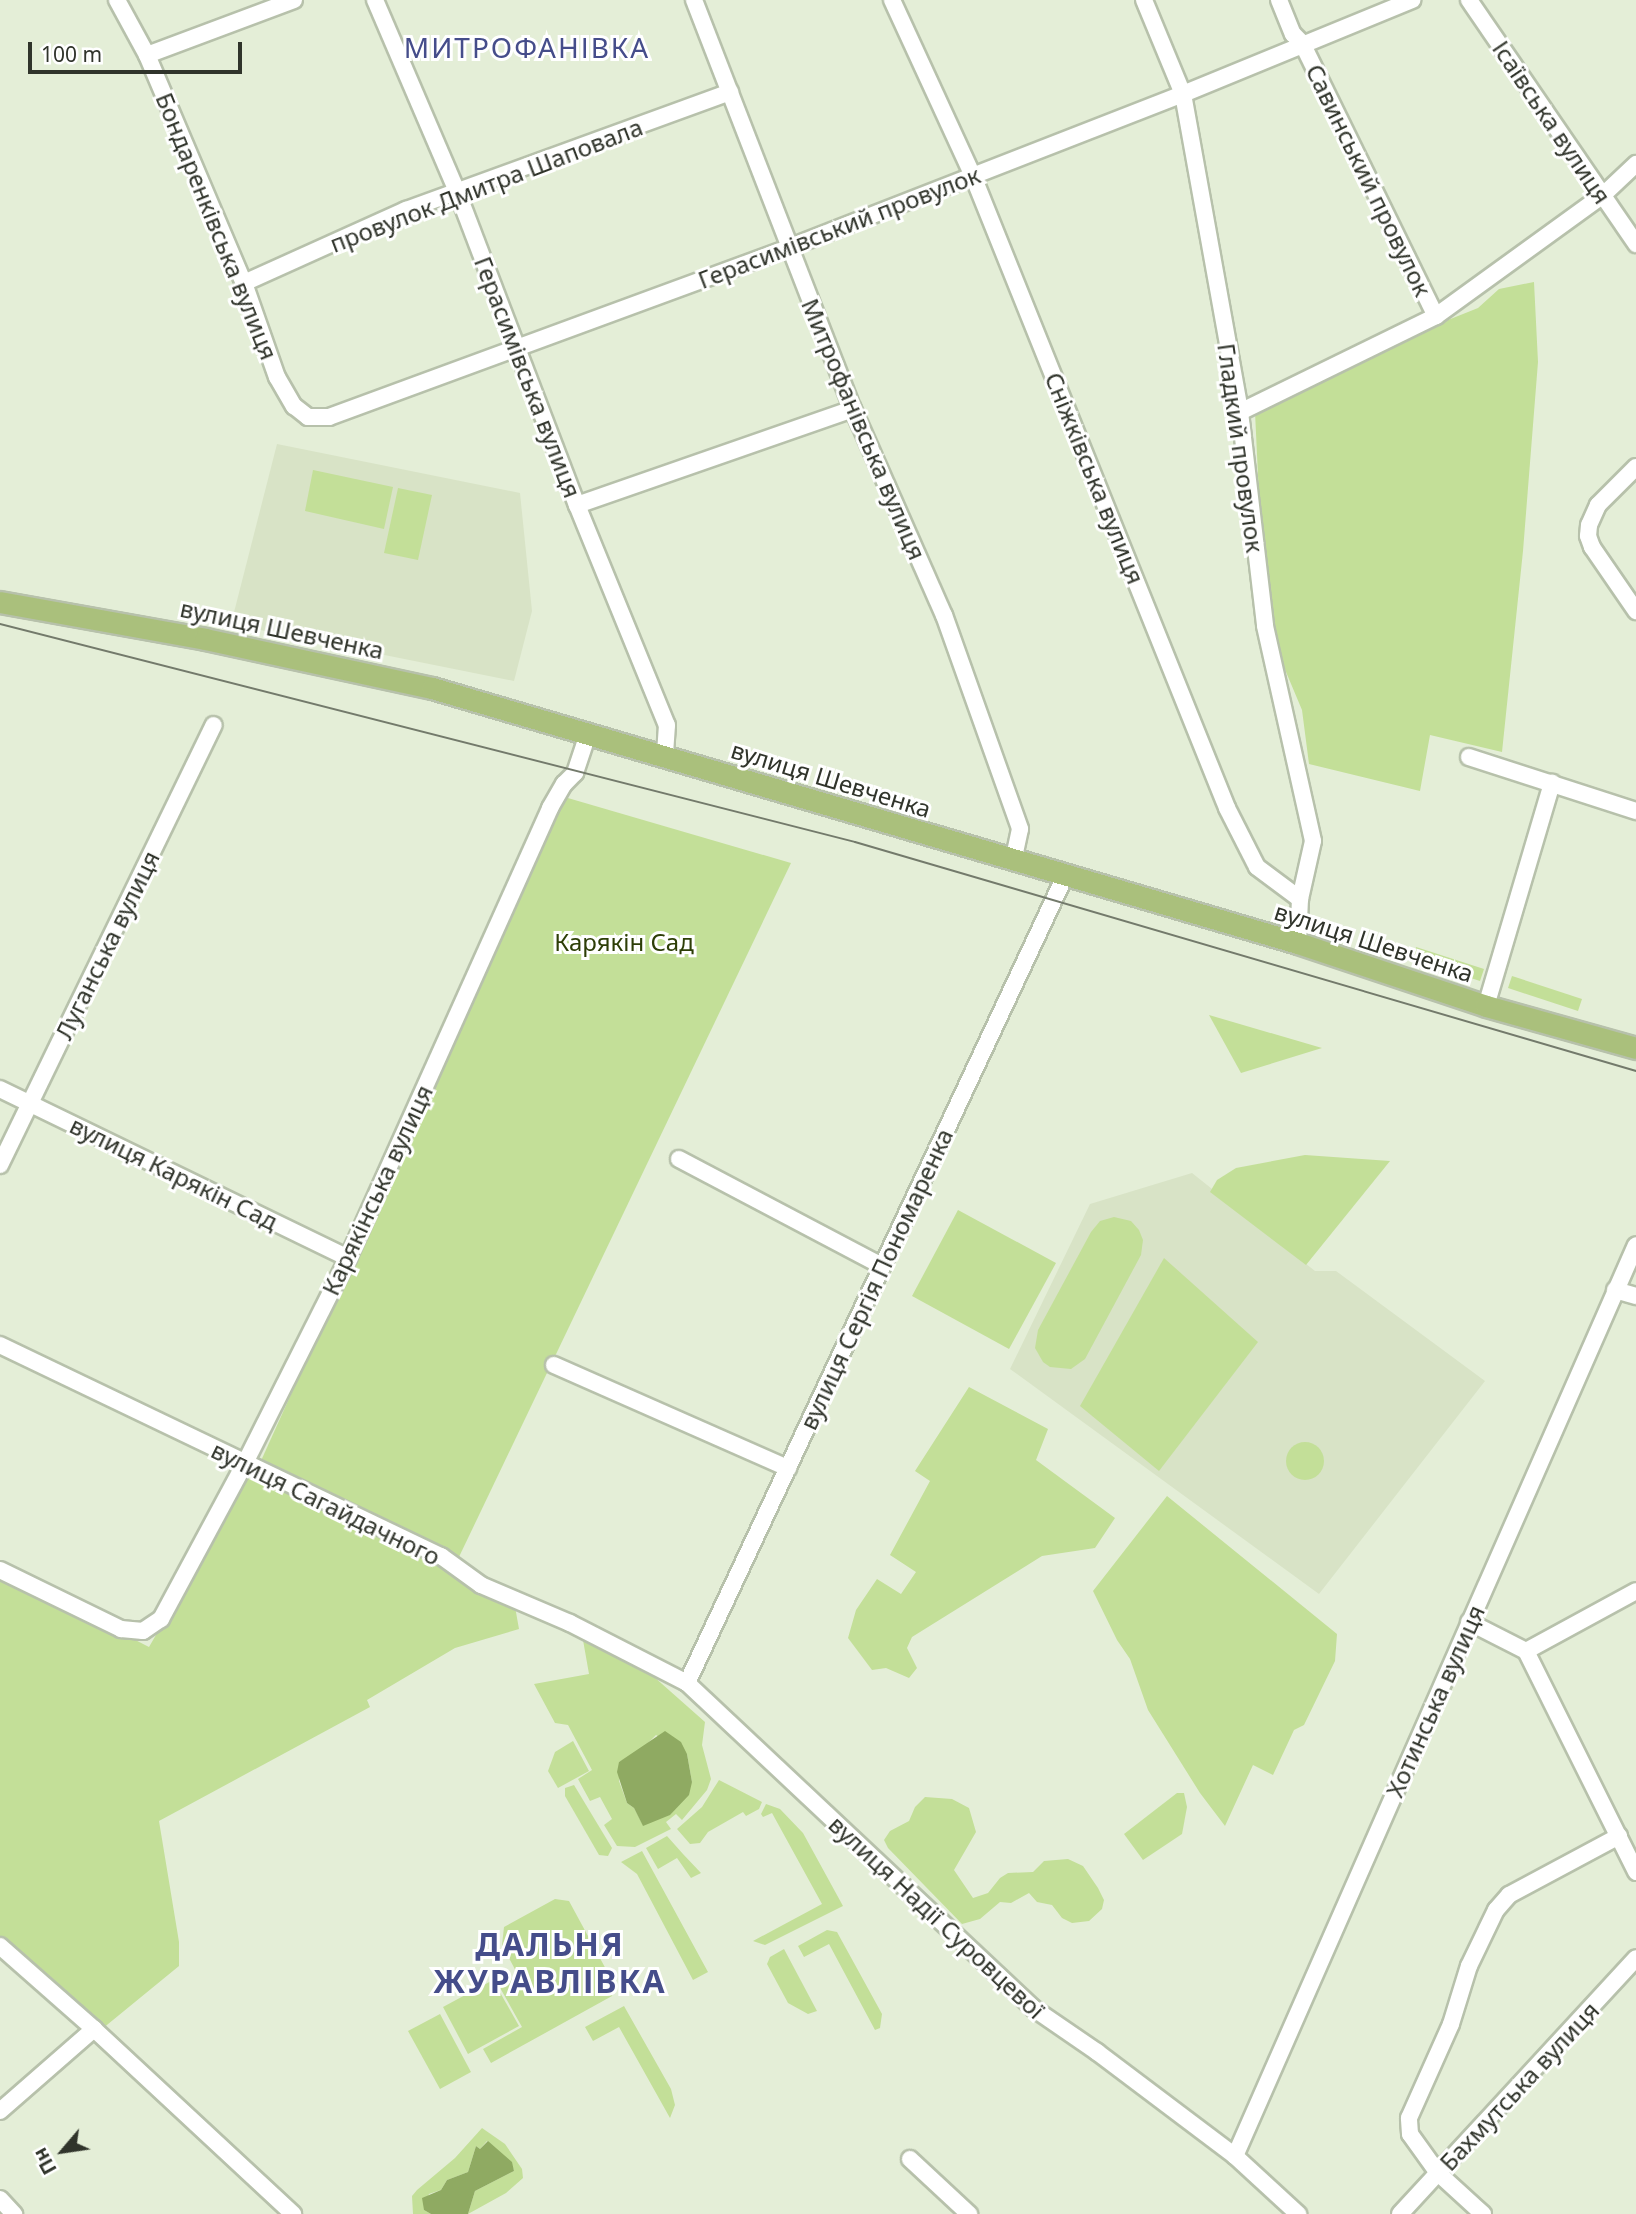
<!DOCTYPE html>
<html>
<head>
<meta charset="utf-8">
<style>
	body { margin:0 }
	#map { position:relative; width:1636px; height:2214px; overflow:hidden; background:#e4eed7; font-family:"Noto Sans",sans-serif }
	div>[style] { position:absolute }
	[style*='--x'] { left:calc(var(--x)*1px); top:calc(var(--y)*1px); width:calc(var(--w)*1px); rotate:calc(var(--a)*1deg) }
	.built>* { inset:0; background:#d8e3c6 }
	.green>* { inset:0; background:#c3df98 }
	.round { border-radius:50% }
	.water>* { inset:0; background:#8faa62 }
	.roads { filter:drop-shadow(2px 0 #b7c1ab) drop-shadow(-2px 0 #b7c1ab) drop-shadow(0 2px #b7c1ab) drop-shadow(0 -2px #b7c1ab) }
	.minor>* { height:16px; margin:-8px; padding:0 8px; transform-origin:8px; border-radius:8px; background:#fff }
	.major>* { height:21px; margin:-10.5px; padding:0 10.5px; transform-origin:10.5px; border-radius:10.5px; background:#aac07c }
	.tram>* { height:2px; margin:-1px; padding:0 1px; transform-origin:1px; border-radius:1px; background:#737a6b }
	span { translate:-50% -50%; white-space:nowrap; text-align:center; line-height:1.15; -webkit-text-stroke:6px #fff; paint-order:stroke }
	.street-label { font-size:24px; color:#30342b }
	.park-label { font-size:24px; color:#2d3e07 }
	.quarter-label { font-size:28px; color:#454d8a; letter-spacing:2px }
	.district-label { font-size:32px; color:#454d8a; font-weight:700; letter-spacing:2px }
	.north { position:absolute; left:28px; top:2116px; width:70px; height:70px; -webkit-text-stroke:5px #fff; paint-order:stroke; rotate:241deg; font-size:19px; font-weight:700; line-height:28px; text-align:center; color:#30342b }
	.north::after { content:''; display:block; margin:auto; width:24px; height:32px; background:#30342b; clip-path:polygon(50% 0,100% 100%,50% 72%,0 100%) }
	.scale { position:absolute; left:28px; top:42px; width:214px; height:32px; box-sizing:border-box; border:4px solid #30342b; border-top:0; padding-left:9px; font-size:21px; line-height:24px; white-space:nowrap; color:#30342b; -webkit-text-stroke:5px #fff; paint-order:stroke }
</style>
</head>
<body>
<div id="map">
	<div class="built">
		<i style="clip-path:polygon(277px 444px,520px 493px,532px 611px,514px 681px,231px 624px)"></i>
		<i style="clip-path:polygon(1192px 1173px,1315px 1271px,1336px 1271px,1485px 1381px,1319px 1594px,1010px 1369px,1090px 1204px)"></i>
	</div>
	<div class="green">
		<i style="clip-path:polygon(1534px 282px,1538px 362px,1523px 551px,1502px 752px,1430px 735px,1420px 791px,1309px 764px,1302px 710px,1273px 641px,1262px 560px,1255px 412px,1383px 346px,1478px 308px,1499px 289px)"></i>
		<i style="clip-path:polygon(313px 470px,393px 487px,384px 529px,305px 511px)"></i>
		<i style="clip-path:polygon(398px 488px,432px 495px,418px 560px,384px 553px)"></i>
		<i style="clip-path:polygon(561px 796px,791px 863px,458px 1559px,260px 1463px)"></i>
		<i style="clip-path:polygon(1416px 947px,1484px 969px,1480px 981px,1412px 959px)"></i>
		<i style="clip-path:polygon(1512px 976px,1582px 999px,1578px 1011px,1508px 988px)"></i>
		<i style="clip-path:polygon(1209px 1015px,1322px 1048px,1241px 1073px)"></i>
		<i style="clip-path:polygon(1305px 1155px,1390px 1161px,1306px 1265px,1210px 1192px,1217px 1180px,1236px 1168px)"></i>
		<i style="clip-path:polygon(958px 1210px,1056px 1263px,1009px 1349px,912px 1296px)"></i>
		<i style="clip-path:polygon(1114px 1217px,1131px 1221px,1139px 1230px,1143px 1240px,1141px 1255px,1085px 1359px,1071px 1369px,1050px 1367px,1043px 1362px,1035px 1348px,1038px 1330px,1091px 1232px,1100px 1221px)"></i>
		<i style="clip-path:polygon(1164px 1258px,1258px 1342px,1159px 1471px,1080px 1406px)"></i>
		<i style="clip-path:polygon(969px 1387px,1048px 1429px,1036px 1460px,1115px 1518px,1095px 1548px,1042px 1556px,912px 1637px,907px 1648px,917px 1668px,909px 1678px,886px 1668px,872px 1670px,848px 1638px,856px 1610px,877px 1579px,901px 1594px,916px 1572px,890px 1555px,930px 1481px,915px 1471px)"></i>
		<i class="round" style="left:1286px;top:1442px;width:38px;height:38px"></i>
		<i style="clip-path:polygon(250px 1473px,395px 1539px,493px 1596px,514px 1601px,519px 1629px,455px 1648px,367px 1700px,370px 1707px,159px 1821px,179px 1942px,179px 1966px,102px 2029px,0 1940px,0 1571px,149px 1647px)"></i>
		<i style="clip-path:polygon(1167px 1496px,1337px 1634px,1335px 1661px,1304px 1725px,1294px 1730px,1273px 1775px,1253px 1765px,1225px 1826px,1200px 1793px,1148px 1710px,1130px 1659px,1117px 1640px,1093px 1591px)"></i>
		<i style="clip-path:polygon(evenodd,583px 1640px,644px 1668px,705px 1722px,702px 1745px,711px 1779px,707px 1790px,682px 1820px,676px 1814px,666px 1822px,671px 1829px,635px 1847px,617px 1846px,604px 1825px,612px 1819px,600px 1797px,590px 1801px,578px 1779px,592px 1770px,568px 1725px,555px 1723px,534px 1684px,589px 1674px,583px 1640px,656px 1735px,687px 1754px,692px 1782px,643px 1825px,634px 1808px,627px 1803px,619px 1781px,619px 1762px,641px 1750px,656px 1735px)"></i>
		<i style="clip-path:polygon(573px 1741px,589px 1771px,558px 1788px,548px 1771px,555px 1752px)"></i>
		<i style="clip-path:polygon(719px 1780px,762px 1802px,759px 1809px,746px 1816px,743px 1812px,708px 1832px,700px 1843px,690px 1844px,677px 1829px,702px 1807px)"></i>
		<i style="clip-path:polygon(574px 1785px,612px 1848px,608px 1856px,599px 1855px,565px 1796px,565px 1788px)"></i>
		<i style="clip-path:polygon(1177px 1793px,1184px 1793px,1187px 1807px,1182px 1834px,1143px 1860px,1124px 1834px)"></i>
		<i style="clip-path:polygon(925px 1797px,952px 1799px,969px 1808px,976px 1832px,954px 1870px,973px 1898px,988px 1893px,1000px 1878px,1008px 1873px,1033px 1872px,1044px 1861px,1068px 1859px,1083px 1866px,1098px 1888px,1104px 1900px,1102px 1909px,1089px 1921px,1072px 1923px,1062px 1918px,1052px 1905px,1037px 1902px,1029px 1893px,1011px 1903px,1000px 1902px,980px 1919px,962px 1924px,888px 1848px,884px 1840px,890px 1831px,909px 1821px,915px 1807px)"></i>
		<i style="clip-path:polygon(766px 1804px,780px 1809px,803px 1833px,843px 1906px,765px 1945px,753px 1941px,822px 1904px,772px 1813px,763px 1817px,761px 1814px)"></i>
		<i style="clip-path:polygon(667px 1836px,683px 1854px,701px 1873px,691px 1878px,677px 1858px,658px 1869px,646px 1848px)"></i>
		<i style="clip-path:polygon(642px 1851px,708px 1972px,693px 1980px,637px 1874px,621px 1862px)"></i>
		<i style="clip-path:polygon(555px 1899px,569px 1901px,614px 1984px,612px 1996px,491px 2063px,483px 2049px,522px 2027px,499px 1986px,518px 1975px,502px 1945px,504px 1927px)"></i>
		<i style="clip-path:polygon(827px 1930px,837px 1932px,882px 2014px,880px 2028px,875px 2030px,829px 1944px,804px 1957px,798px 1946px)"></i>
		<i style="clip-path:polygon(784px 1949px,817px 2011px,808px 2014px,788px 2003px,767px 1964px,770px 1957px)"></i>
		<i style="clip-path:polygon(493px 1980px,519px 2026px,468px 2054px,443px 2007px)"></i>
		<i style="clip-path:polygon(624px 2006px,671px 2089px,675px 2105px,670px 2118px,619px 2027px,593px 2041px,585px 2027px)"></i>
		<i style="clip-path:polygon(440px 2014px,471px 2072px,440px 2089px,408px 2031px)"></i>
		<i style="clip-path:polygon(482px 2128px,505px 2144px,522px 2169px,523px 2178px,506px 2193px,468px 2214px,475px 2191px,514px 2171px,511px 2162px,487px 2141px,480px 2149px,476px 2146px,468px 2172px,447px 2180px,441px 2190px,429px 2194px,424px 2210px,431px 2214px,413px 2214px,412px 2196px,417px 2190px,455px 2158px)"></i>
	</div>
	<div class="water">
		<i style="clip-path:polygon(665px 1731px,681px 1742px,687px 1754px,692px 1782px,689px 1795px,670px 1815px,643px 1826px,634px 1808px,627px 1803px,617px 1772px,619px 1762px)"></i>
		<i style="clip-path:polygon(488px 2141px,512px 2162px,514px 2171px,475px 2191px,468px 2214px,431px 2214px,424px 2210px,422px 2198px,441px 2190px,447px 2180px,468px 2172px,476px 2146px,480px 2149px)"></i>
	</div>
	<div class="roads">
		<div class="minor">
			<i style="--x:117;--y:0;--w:63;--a:61.4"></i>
			<i style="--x:147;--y:55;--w:248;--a:67"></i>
			<i style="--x:244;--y:283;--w:100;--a:70.7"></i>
			<i style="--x:277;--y:377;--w:34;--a:60"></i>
			<i style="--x:294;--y:406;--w:18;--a:38"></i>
			<i style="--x:308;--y:417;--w:21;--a:0"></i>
			<i style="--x:329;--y:417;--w:489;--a:-20.2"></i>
			<i style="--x:788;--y:248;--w:424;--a:-21.3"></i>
			<i style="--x:1183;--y:94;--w:248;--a:-22.3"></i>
			<i style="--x:375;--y:0;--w:208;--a:66.8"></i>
			<i style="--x:457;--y:191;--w:336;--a:69.1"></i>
			<i style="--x:577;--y:505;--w:238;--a:67.8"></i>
			<i style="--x:667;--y:725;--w:32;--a:94"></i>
			<i style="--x:694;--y:0;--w:439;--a:68.8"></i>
			<i style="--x:853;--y:409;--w:225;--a:66.2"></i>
			<i style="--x:944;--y:615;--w:227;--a:70.4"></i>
			<i style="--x:1020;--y:829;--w:33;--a:102"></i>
			<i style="--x:892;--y:0;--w:194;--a:65.3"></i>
			<i style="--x:973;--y:176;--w:681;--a:68.1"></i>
			<i style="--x:1227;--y:808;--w:66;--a:63"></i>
			<i style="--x:1257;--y:867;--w:54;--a:36.7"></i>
			<i style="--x:1300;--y:899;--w:44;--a:92.6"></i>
			<i style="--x:1144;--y:0;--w:102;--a:67.5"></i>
			<i style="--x:1183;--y:94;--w:323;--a:79.8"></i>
			<i style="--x:1240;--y:412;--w:215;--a:83.3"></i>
			<i style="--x:1265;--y:626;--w:220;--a:77.4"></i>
			<i style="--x:1313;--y:841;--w:59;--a:102.6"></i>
			<i style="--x:1279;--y:0;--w:37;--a:68"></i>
			<i style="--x:1293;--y:34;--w:13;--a:45"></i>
			<i style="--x:1302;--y:43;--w:304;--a:63.9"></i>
			<i style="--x:1469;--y:0;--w:296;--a:55.6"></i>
			<i style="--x:147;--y:55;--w:157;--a:-20.5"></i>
			<i style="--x:244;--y:283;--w:178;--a:-24.3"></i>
			<i style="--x:406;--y:210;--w:345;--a:-20"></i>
			<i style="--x:1240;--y:412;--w:218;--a:-26.1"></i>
			<i style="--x:1436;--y:316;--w:205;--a:-35.9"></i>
			<i style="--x:1602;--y:196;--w:47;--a:-43.3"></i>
			<i style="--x:1636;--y:467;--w:54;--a:135"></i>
			<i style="--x:1598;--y:505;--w:22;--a:114"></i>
			<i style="--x:1589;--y:525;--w:11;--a:95"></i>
			<i style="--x:1588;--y:536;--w:12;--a:70"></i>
			<i style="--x:1592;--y:547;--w:78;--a:55.5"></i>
			<i style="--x:577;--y:505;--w:292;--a:-19.2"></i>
			<i style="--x:1469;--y:757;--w:176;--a:17.9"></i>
			<i style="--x:1486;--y:1006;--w:233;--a:-73.5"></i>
			<i style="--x:0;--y:1089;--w:387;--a:25.9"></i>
			<i style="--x:679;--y:1159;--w:229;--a:27.8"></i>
			<i style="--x:0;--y:1165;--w:489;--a:-64.1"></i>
			<i style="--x:1615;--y:1290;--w:22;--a:16"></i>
			<i style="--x:0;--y:1345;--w:489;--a:25.6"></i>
			<i style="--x:441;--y:1556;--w:49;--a:35.9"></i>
			<i style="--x:481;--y:1585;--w:97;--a:23.1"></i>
			<i style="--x:570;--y:1623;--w:131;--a:27.1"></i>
			<i style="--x:687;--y:1683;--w:475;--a:43.2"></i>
			<i style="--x:1033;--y:2008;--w:78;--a:34.5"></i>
			<i style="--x:1097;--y:2052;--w:173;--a:37"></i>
			<i style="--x:1235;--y:2156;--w:86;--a:42.6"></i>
			<i style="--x:554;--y:1365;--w:256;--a:23.8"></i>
			<i style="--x:0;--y:1570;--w:135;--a:26"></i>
			<i style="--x:121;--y:1629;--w:22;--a:5"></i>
			<i style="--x:143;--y:1631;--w:22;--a:-34"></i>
			<i style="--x:161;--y:1619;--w:177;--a:-61.7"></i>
			<i style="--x:245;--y:1463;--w:229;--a:-63.3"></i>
			<i style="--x:348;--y:1258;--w:493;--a:-65.8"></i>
			<i style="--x:550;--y:808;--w:28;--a:-60"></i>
			<i style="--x:564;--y:784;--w:16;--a:-45"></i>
			<i style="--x:575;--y:773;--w:41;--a:-71.6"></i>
			<i style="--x:1469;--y:1622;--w:64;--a:27"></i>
			<i style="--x:1526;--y:1651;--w:247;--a:63.5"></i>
			<i style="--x:1526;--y:1651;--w:125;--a:-28.6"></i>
			<i style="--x:687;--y:1683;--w:891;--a:-64.9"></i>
			<i style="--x:0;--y:1946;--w:125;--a:41.4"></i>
			<i style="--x:94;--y:2029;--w:272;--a:42.9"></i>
			<i style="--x:0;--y:2111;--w:125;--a:-41.1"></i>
			<i style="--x:1235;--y:2156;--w:995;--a:-66.24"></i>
			<i style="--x:910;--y:2159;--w:81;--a:43"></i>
			<i style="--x:0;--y:2199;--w:21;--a:47"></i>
			<i style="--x:1400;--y:2214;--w:348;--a:-47.3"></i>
			<i style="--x:1483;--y:2214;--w:61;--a:-137.7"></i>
			<i style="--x:1438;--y:2173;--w:48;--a:-125.7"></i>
			<i style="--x:1410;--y:2134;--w:16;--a:-94"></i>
			<i style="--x:1409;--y:2118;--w:103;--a:-65.9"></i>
			<i style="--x:1451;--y:2024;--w:61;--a:-72.8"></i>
			<i style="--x:1469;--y:1966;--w:62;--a:-64.3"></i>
			<i style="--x:1496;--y:1910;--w:20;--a:-49"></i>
			<i style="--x:1509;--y:1895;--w:125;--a:-28.2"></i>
		</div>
		<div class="major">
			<i style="--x:0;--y:602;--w:208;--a:10.2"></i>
			<i style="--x:205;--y:639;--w:232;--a:12.2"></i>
			<i style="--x:432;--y:688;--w:903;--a:16.41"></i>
			<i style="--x:1298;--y:943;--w:198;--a:18.5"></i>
			<i style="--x:1486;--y:1006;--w:156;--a:15.6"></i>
		</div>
	</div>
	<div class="tram">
		<i style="--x:0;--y:624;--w:882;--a:14.3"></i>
		<i style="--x:855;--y:842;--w:814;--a:16.34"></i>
	</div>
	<div class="street-label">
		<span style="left:1552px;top:122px;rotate:56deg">Ісаївська вулиця</span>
		<span style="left:1369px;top:180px;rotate:64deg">Савинський провулок</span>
		<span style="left:486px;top:185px;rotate:-21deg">провулок Дмитра Шаповала</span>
		<span style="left:217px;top:226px;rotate:68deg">Бондаренківська вулиця</span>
		<span style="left:839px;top:227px;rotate:-21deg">Герасимівський провулок</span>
		<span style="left:528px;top:377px;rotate:69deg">Герасимівська вулиця</span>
		<span style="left:864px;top:429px;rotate:67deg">Митрофанівська вулиця</span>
		<span style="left:1241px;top:448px;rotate:82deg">Гладкий провулок</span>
		<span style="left:1095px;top:478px;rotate:68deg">Сніжківська вулиця</span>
		<span style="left:282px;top:629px;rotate:12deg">вулиця Шевченка</span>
		<span style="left:831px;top:779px;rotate:17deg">вулиця Шевченка</span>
		<span style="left:1374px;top:942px;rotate:18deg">вулиця Шевченка</span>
		<span style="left:107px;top:945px;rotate:-64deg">Луганська вулиця</span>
		<span style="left:174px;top:1173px;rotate:26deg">вулиця Карякін Сад</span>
		<span style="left:377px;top:1190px;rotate:-65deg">Карякінська вулиця</span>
		<span style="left:876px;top:1279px;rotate:-65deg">вулиця Сергія Пономаренка</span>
		<span style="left:326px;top:1503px;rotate:26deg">вулиця Сагайдачного</span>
		<span style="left:1435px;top:1701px;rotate:-66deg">Хотинська вулиця</span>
		<span style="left:937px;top:1917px;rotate:43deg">вулиця Надії Суровцевої</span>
		<span style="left:1519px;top:2086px;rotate:-47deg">Бахмутська вулиця</span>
	</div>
	<div class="park-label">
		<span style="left:624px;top:942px">Карякін Сад</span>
	</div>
	<div class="quarter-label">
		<span style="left:527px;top:47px">МИТРОФАНІВКА</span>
	</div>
	<div class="district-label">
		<span style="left:550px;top:1963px">ДАЛЬНЯ<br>ЖУРАВЛІВКА</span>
	</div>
	<div class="north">Пн</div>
	<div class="scale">100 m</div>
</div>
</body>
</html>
